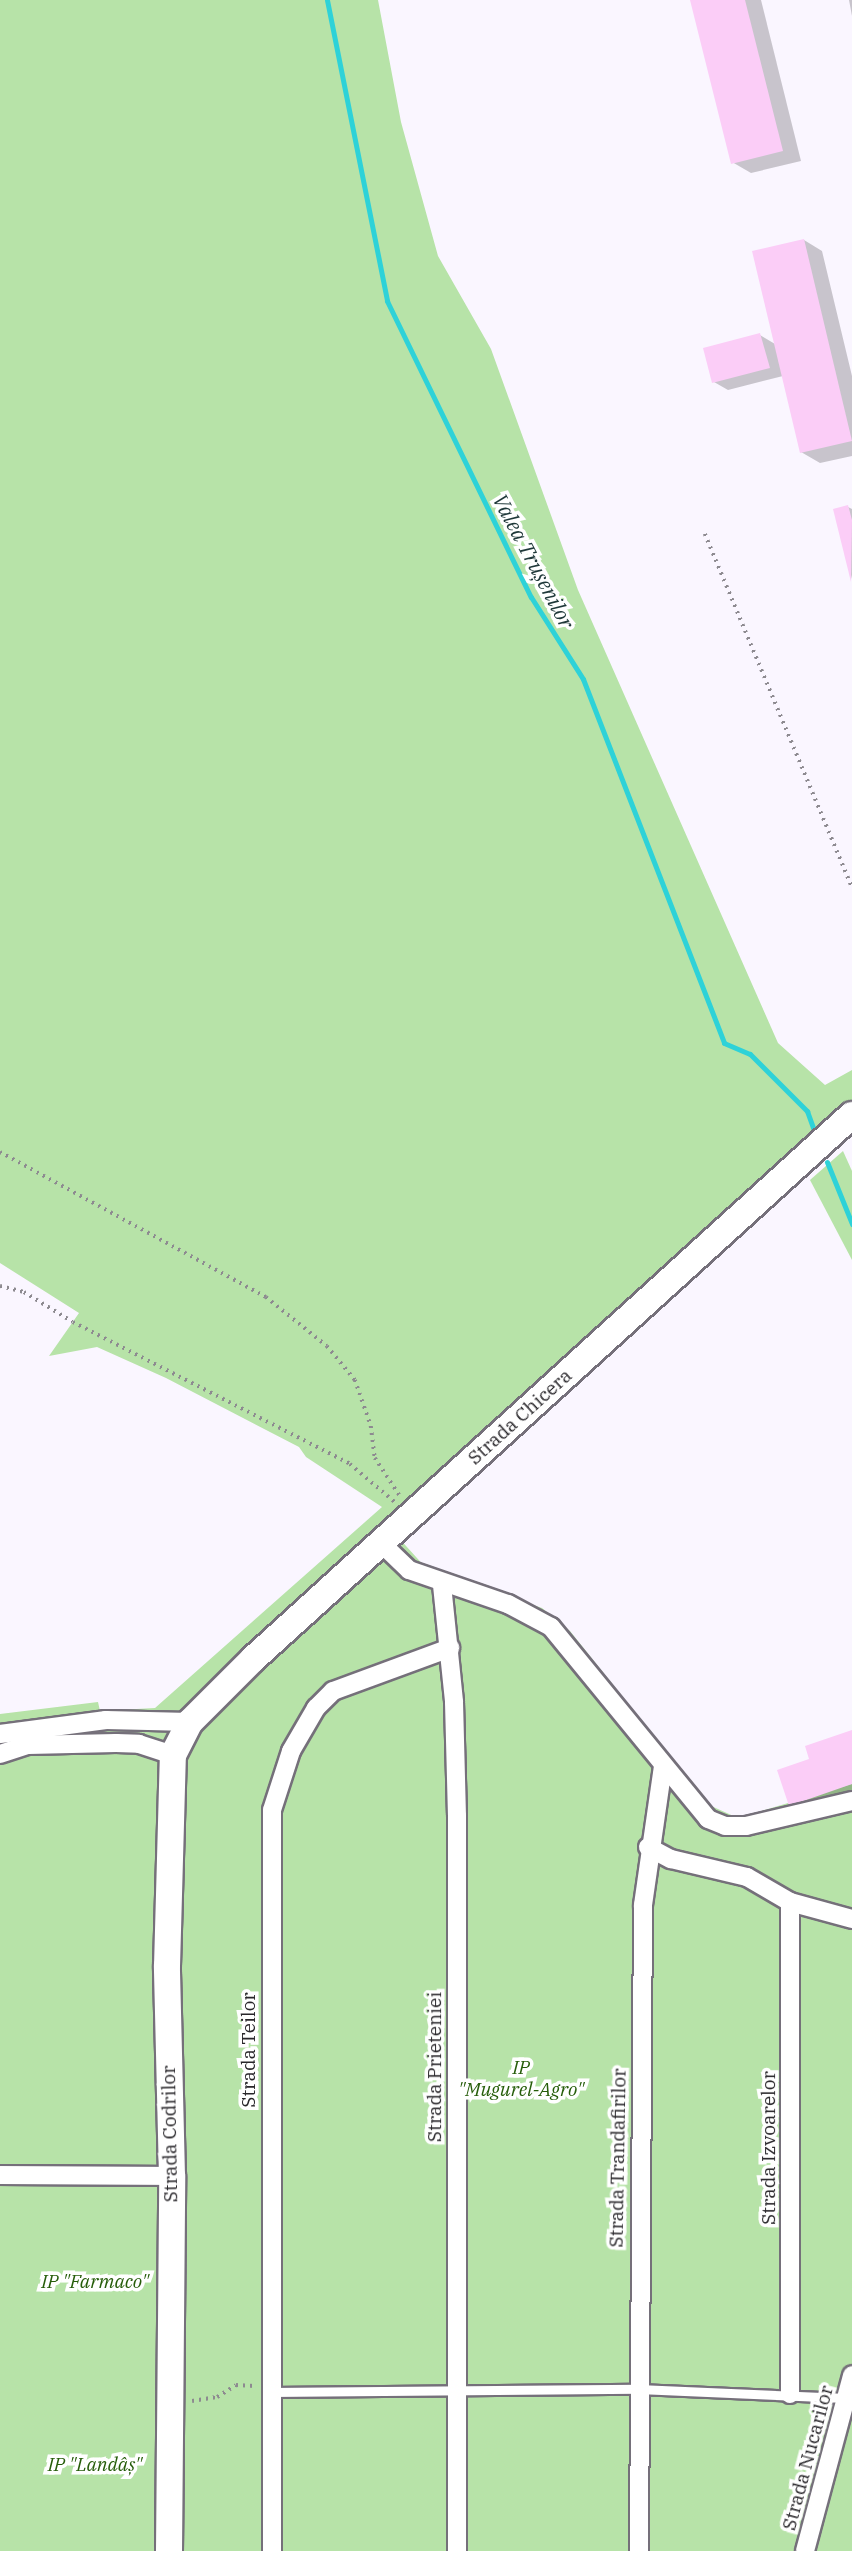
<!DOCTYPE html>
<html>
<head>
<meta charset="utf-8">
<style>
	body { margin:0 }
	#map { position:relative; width:852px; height:2551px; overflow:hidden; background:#faf6ff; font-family:"IBM Plex Serif",serif }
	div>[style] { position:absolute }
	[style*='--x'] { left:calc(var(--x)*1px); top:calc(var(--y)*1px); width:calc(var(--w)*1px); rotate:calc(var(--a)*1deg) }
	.green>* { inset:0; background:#b7e3a8 }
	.shadow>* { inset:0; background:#0003 }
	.stream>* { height:5px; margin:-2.5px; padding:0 2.5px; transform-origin:2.5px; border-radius:2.5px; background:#2ed2d8 }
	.building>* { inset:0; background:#fbcdf7 }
	.path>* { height:3.5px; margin-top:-1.75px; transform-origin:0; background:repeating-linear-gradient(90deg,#8d8a90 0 2px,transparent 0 7px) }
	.roads { filter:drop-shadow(2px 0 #75707a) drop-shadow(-2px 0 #75707a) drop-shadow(0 2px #75707a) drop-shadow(0 -2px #75707a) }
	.lane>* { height:9px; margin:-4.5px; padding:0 4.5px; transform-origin:4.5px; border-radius:4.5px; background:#fff }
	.street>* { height:18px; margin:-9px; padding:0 9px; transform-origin:9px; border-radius:9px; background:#fff }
	.secondary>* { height:26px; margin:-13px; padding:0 13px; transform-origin:13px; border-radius:13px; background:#fff }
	span { translate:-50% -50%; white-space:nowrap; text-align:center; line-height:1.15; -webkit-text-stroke:7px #fff; paint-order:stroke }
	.street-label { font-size:19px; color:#28262a }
	.park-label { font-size:19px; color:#265d0a; font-style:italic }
	.water-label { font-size:21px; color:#1f3839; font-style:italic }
</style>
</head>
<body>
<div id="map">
	<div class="green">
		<i style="clip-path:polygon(0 0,378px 0,401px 122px,438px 256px,491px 349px,578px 590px,778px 1043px,825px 1085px,852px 1070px,852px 1101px,800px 1142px,387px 1525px,426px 1568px,542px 1608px,570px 1631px,709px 1805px,738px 1818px,852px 1784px,852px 2551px,0 2551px,0 1714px,98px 1702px,100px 1711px,155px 1708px,382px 1507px,306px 1457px,299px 1447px,166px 1378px,97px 1347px,49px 1356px,79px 1313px,0 1263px)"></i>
		<i style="clip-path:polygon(843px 1151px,852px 1171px,852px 1260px,810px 1180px)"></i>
	</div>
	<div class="shadow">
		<i style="clip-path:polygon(692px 0,761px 0,801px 161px,751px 173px,732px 162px)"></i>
		<i style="clip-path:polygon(849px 0,852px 0,852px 16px)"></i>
		<i style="clip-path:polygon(804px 240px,822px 251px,852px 376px,852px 456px,820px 463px,801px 452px,783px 376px,728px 390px,714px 382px,760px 335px,775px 344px)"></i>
		<i style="clip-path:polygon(848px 507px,852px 509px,852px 579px,835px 510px)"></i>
		<i style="clip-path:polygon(852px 1732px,852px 1801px,809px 1815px,791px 1804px,811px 1760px)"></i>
	</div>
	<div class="stream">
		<i style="--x:327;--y:0;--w:307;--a:78.7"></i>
		<i style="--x:387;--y:301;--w:329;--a:64.1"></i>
		<i style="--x:531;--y:597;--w:97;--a:57.6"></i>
		<i style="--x:583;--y:679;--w:390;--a:68.8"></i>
		<i style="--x:724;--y:1043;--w:28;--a:23"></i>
		<i style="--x:750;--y:1054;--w:81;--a:45"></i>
		<i style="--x:807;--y:1111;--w:20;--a:70"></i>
		<i style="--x:827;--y:1162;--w:67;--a:68"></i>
	</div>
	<div class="building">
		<i style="clip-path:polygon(690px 0,745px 0,783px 151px,731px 164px)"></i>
		<i style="clip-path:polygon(804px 239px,852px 441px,800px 453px,752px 251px)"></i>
		<i style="clip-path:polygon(760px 333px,770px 368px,712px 383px,703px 348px)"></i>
		<i style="clip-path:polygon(848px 505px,852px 520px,851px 582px,833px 509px)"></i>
		<i style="clip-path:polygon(852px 1730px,852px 1784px,789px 1806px,777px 1770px,809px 1759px,805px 1746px)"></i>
	</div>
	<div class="path">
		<i style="--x:705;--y:534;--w:382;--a:67.4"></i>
		<i style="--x:0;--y:1152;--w:303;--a:28.6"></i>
		<i style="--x:266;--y:1297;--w:78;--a:38.8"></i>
		<i style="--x:327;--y:1346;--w:44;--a:50.5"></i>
		<i style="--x:355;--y:1380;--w:49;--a:70.8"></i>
		<i style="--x:371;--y:1426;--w:32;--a:83"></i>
		<i style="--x:375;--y:1458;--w:45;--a:56.7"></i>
		<i style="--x:0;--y:1286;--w:25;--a:14"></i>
		<i style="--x:24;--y:1292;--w:57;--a:31.5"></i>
		<i style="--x:73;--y:1322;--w:311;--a:27.1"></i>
		<i style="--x:350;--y:1464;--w:60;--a:40.3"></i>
		<i style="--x:192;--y:2401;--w:25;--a:-9"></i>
		<i style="--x:217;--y:2397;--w:22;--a:-32"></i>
		<i style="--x:236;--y:2385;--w:19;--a:3"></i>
	</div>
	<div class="roads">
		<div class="lane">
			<i style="--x:270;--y:2392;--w:368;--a:-0.5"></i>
			<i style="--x:638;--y:2389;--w:208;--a:2.5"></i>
		</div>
		<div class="street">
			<i style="--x:381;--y:1543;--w:39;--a:44"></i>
			<i style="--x:409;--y:1570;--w:105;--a:19"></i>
			<i style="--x:508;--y:1604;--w:49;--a:28.1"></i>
			<i style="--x:551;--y:1627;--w:248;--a:50.7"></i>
			<i style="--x:708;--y:1819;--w:18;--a:22"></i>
			<i style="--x:725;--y:1826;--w:21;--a:0"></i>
			<i style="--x:746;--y:1826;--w:109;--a:-13.3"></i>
			<i style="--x:442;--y:1585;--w:118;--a:84.1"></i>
			<i style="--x:454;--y:1702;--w:114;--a:88.5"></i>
			<i style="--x:457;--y:1816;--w:735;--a:90"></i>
			<i style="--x:0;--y:1734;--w:107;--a:-7.5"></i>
			<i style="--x:106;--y:1720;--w:84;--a:1.4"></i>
			<i style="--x:0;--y:1754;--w:29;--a:-18"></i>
			<i style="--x:28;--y:1745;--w:88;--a:-1.3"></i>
			<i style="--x:116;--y:1743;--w:23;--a:2"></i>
			<i style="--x:139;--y:1744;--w:36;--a:18"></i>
			<i style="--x:648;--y:1847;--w:26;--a:28"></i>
			<i style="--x:671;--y:1859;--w:78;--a:13.3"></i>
			<i style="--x:747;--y:1877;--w:50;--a:30.2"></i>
			<i style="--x:790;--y:1902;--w:64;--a:15.3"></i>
			<i style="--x:0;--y:2175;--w:172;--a:0.3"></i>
			<i style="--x:790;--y:2394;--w:492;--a:-90"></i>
			<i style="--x:272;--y:2551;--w:741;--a:-90"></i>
			<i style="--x:272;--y:1810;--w:62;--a:-72.1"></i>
			<i style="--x:291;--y:1751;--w:50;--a:-59.8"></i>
			<i style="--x:316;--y:1708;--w:24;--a:-45"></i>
			<i style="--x:333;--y:1691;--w:125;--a:-20.2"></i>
			<i style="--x:639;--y:2551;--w:646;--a:-89.65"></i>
			<i style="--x:643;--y:1905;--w:139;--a:-81.8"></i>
			<i style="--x:805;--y:2551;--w:182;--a:-75"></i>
		</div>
		<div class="secondary">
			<i style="--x:169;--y:2551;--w:375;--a:-89.5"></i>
			<i style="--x:172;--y:2176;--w:210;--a:-91.4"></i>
			<i style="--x:167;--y:1966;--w:211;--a:-88.4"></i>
			<i style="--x:173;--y:1755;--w:37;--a:-63"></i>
			<i style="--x:190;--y:1722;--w:89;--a:-45"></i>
			<i style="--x:253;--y:1659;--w:809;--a:-42.25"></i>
		</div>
	</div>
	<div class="street-label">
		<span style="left:520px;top:1417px;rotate:-42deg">Strada Chicera</span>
		<span style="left:249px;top:2050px;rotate:-90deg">Strada Teilor</span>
		<span style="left:435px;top:2067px;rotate:-90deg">Strada Prieteniei</span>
		<span style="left:170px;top:2134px;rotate:-91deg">Strada Codrilor</span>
		<span style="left:769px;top:2148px;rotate:-90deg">Strada Izvoarelor</span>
		<span style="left:618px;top:2158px;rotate:-89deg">Strada Trandafirilor</span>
		<span style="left:808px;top:2458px;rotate:-75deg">Strada Nucarilor</span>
	</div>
	<div class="park-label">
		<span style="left:521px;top:2079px">IP<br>"Mugurel-Agro"</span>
		<span style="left:95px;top:2282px">IP "Farmaco"</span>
		<span style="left:95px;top:2465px">IP "Landâș"</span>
	</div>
	<div class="water-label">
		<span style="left:534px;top:561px;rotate:62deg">Valea Trușenilor</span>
	</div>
</div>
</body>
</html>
